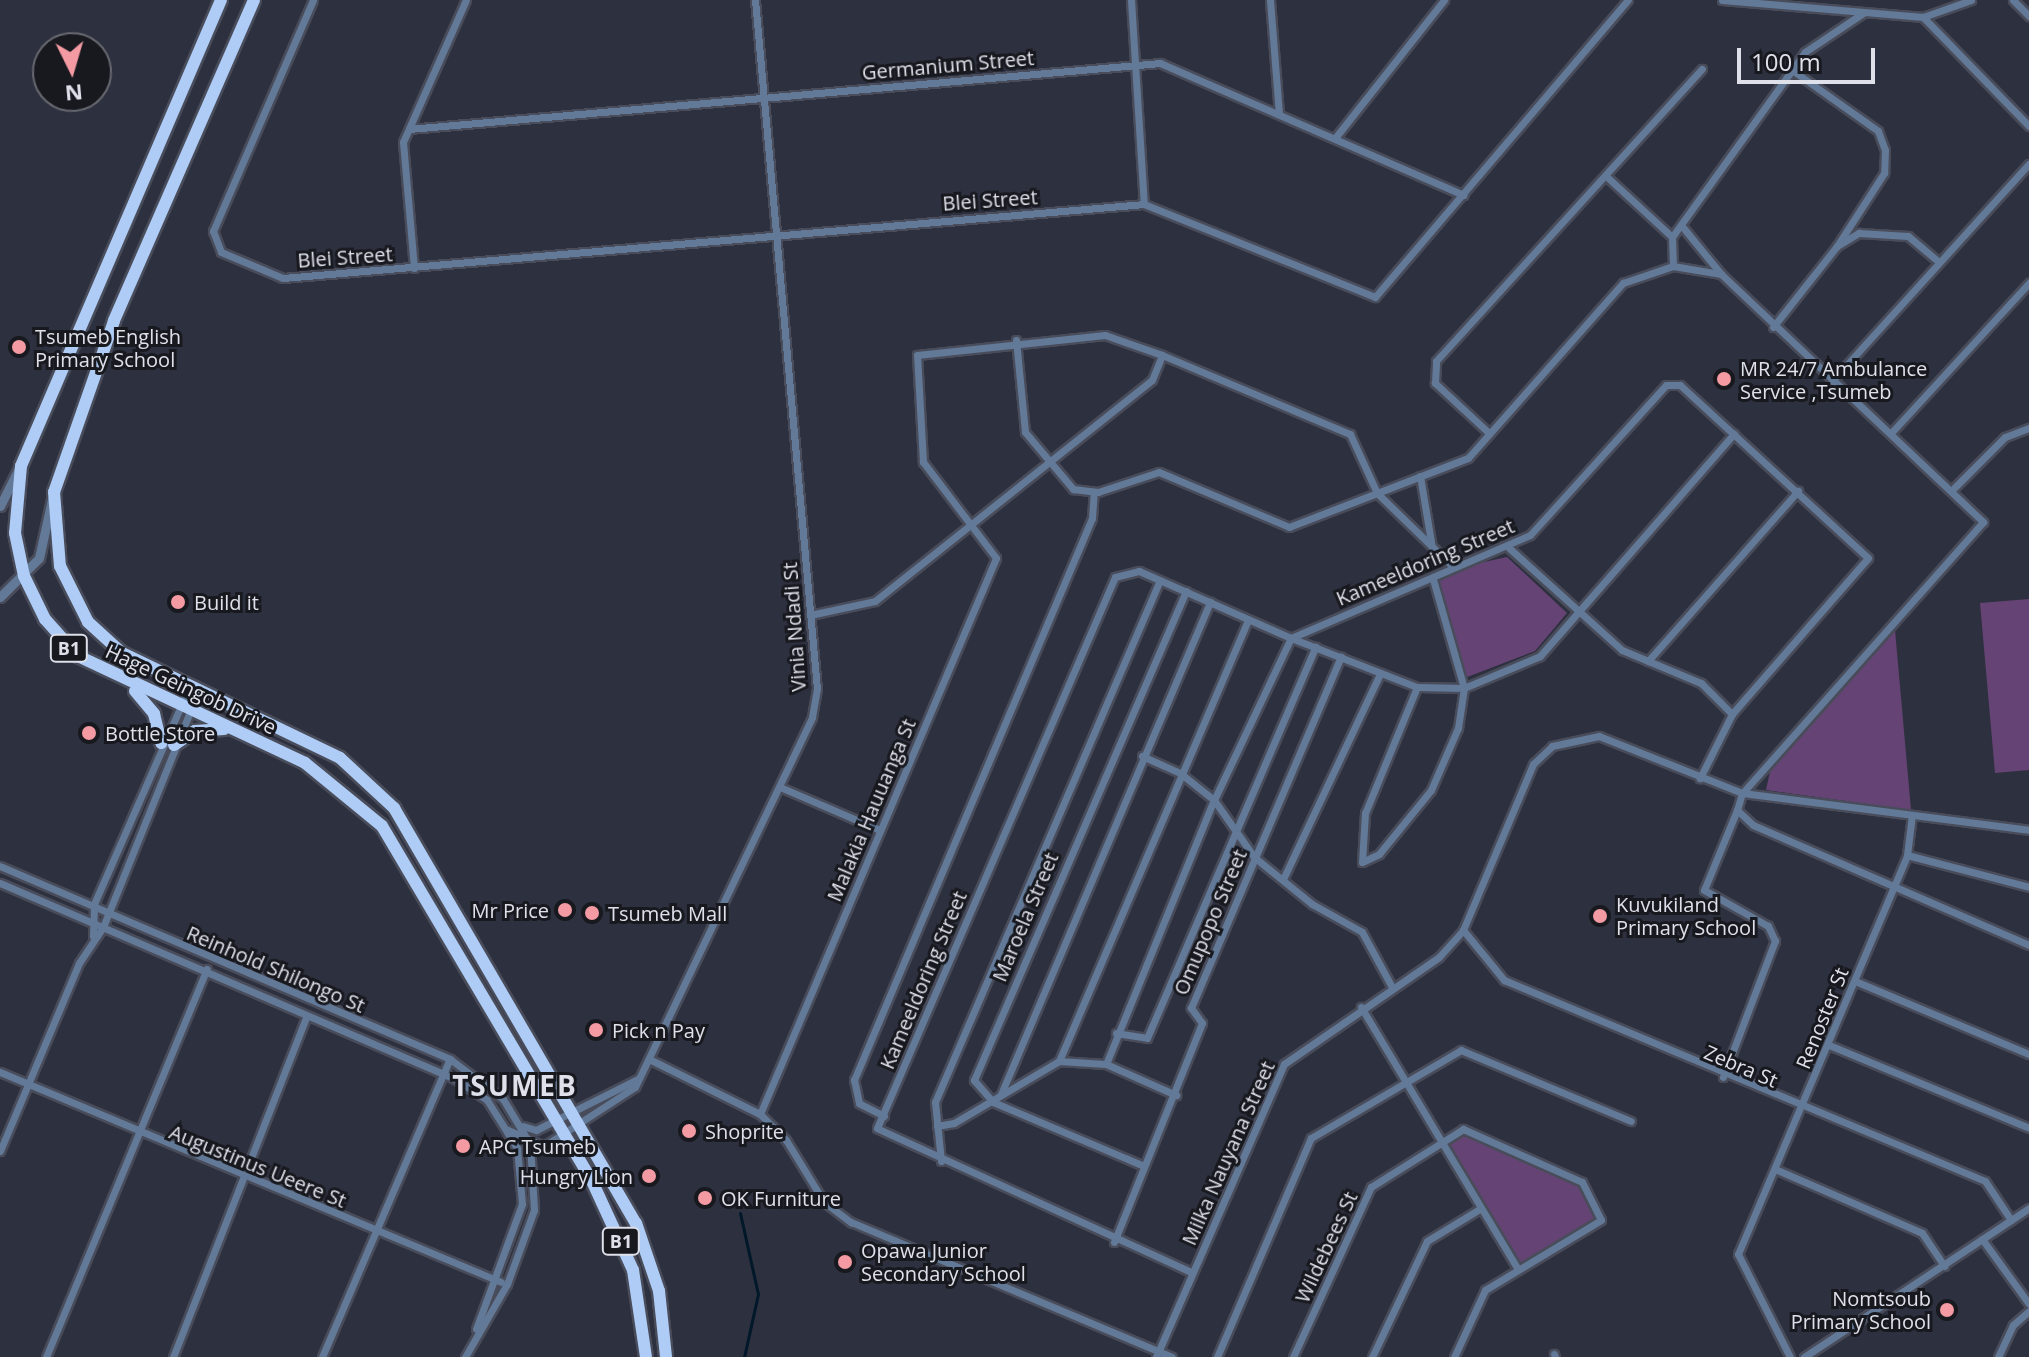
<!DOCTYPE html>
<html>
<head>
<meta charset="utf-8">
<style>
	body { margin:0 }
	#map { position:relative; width:2029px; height:1357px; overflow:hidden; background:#2d303e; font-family:"Open Sans",sans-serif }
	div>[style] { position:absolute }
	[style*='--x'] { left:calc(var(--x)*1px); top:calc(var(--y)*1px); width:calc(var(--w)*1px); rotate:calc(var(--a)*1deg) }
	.green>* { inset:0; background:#654374 }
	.stream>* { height:3px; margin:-1.5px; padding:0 1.5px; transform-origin:1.5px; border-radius:1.5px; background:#00182a }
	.roads { filter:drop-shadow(2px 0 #494c5a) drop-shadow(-2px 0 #494c5a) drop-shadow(0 2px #494c5a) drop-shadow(0 -2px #494c5a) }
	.minor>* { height:7px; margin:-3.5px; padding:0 3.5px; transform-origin:3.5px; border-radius:3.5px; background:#627998 }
	.tertiary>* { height:9px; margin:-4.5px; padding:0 4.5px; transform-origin:4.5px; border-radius:4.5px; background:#627998 }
	.trunk>* { height:12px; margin:-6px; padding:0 6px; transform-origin:6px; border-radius:6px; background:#aeccf6 }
	.dots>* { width:22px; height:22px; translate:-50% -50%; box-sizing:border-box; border:4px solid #17191f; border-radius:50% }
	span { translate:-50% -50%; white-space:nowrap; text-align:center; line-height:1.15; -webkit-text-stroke:6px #17191f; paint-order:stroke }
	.shield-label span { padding:2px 6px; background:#17191f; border:2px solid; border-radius:6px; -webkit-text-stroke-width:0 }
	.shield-label { font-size:18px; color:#dee0ea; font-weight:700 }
	.street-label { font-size:20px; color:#dee0ea }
	.poi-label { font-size:20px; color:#dee0ea }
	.left { translate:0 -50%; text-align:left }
	.right { translate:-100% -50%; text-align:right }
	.district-label { font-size:28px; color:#dee0ea; font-weight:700; letter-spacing:2px }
	.north { position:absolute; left:32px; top:32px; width:80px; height:80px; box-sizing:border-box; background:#17191f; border:2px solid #676970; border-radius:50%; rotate:175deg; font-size:22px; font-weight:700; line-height:32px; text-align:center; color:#dee0ea }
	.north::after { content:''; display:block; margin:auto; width:28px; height:36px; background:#f49aa3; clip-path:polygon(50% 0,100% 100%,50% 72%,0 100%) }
	.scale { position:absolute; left:1737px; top:48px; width:138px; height:36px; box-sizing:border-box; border:4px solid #dee0ea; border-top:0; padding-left:10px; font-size:24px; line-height:28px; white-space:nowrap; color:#dee0ea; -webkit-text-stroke:6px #17191f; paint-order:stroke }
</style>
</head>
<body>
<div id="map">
	<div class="green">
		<i style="clip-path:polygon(1507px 557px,1567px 613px,1535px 651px,1462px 679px,1435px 584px,1452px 569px)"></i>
		<i style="clip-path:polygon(2029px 599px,2029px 770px,1995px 773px,1980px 603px)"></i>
		<i style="clip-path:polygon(1895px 630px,1911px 810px,1766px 790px,1771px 767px)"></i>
		<i style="clip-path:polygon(1459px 1129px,1582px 1182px,1601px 1218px,1518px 1269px,1441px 1140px)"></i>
	</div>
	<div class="stream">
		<i style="--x:740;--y:1213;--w:83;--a:77.5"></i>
		<i style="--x:758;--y:1294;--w:65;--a:102.5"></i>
	</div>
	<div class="roads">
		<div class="minor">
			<i style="--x:313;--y:0;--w:252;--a:113.4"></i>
			<i style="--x:213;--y:231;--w:22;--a:69"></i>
			<i style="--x:221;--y:252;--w:67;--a:22.8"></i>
			<i style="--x:283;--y:278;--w:864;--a:-4.91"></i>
			<i style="--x:1144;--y:204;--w:249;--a:21.9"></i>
			<i style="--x:1375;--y:297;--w:390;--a:-49.6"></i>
			<i style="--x:1131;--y:0;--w:204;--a:86.4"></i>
			<i style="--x:1270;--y:0;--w:114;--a:85.5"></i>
			<i style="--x:1722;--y:0;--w:202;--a:4.8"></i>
			<i style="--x:1923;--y:17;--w:51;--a:-19.5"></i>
			<i style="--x:2013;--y:0;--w:23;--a:45"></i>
			<i style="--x:1923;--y:17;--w:152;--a:45.8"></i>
			<i style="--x:1792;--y:70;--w:105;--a:35.3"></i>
			<i style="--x:1878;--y:131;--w:20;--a:70"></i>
			<i style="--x:1885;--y:150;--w:23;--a:92"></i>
			<i style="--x:1884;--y:173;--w:87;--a:122.8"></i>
			<i style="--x:409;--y:129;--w:754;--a:-5.02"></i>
			<i style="--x:1160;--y:63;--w:331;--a:23.5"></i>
			<i style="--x:1335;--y:138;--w:176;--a:-51.7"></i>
			<i style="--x:1606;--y:176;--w:90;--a:42.7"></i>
			<i style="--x:1672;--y:237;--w:29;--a:88"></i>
			<i style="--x:1681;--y:225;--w:63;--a:50.8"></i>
			<i style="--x:1672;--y:237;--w:228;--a:-54.3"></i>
			<i style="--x:1805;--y:52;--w:70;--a:-33.9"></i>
			<i style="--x:414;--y:268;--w:126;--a:-95"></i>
			<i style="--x:403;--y:142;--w:155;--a:-66.1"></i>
			<i style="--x:1773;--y:327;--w:103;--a:-51.7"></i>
			<i style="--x:1837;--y:246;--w:26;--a:-31"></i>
			<i style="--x:1859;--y:233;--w:49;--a:3.5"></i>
			<i style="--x:1908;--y:236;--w:39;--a:40"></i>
			<i style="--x:1016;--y:340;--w:92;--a:84.4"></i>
			<i style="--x:1025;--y:432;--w:75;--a:49.9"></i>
			<i style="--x:1073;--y:489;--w:25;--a:7"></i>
			<i style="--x:1098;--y:492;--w:64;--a:-18.2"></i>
			<i style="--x:1159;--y:472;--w:141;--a:22.9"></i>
			<i style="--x:1289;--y:527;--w:192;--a:-21.1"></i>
			<i style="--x:1468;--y:458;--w:234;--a:-48.5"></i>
			<i style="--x:1623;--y:283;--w:53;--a:-18.8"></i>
			<i style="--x:1673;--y:266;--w:49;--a:9.5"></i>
			<i style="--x:1721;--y:274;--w:361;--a:43.4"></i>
			<i style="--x:1983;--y:522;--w:363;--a:131.6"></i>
			<i style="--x:1742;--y:793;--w:18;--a:106"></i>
			<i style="--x:1737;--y:810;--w:22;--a:43"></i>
			<i style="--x:1753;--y:825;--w:301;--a:23.5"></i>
			<i style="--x:1832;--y:381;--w:293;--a:-47.8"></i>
			<i style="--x:1489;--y:433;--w:74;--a:-137.2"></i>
			<i style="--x:1435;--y:383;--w:22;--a:-87"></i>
			<i style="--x:1436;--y:361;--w:395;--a:-47.7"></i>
			<i style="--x:1891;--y:433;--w:204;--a:-47.4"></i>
			<i style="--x:1420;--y:476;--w:73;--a:80.5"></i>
			<i style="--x:1954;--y:488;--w:72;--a:-45"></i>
			<i style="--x:2005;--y:437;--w:26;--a:-21"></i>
			<i style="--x:1509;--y:548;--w:152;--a:42.1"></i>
			<i style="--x:1622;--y:650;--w:86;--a:22.7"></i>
			<i style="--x:1701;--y:683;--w:44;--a:45"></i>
			<i style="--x:810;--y:615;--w:66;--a:-12.2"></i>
			<i style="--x:875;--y:601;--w:354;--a:-38.6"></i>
			<i style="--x:1152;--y:380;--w:27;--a:-68"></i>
			<i style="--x:1648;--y:661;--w:227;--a:-48.6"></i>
			<i style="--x:1417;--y:687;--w:136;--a:112.4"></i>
			<i style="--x:1365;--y:813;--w:49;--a:93.5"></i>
			<i style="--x:1362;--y:862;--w:19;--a:-25"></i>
			<i style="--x:1379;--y:854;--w:82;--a:-50.9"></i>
			<i style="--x:1431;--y:790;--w:68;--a:-66.5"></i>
			<i style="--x:1458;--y:728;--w:40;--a:-81.5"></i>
			<i style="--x:1464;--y:688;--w:113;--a:-105.9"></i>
			<i style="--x:1142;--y:756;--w:42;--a:24.1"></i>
			<i style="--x:1180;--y:773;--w:43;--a:38.5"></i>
			<i style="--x:1214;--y:800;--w:70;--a:54.9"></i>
			<i style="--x:1254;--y:857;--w:75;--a:39"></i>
			<i style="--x:1312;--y:904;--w:57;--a:29.2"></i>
			<i style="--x:1362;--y:932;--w:63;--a:61.4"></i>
			<i style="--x:780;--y:787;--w:109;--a:23.3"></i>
			<i style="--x:1907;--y:855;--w:126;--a:14.7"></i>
			<i style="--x:0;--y:866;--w:490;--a:23.2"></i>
			<i style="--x:450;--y:1059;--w:66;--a:37"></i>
			<i style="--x:503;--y:1099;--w:52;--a:59"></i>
			<i style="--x:530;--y:1144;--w:66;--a:86.5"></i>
			<i style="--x:534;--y:1210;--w:79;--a:110"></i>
			<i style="--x:507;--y:1284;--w:84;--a:119.9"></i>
			<i style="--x:1284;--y:877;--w:225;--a:-64.7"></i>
			<i style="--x:0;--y:883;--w:495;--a:23.3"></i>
			<i style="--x:455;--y:1079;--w:38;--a:33"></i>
			<i style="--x:487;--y:1100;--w:57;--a:58"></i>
			<i style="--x:517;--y:1148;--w:56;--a:84.9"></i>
			<i style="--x:522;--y:1204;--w:133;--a:110.2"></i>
			<i style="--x:1463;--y:930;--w:65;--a:50.6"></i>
			<i style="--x:1504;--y:980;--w:521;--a:22.68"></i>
			<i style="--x:1985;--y:1181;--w:47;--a:56.3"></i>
			<i style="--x:93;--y:936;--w:32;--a:-88"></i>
			<i style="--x:94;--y:904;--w:236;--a:-66.3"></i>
			<i style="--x:1855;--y:981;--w:189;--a:22.8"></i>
			<i style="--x:1361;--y:1007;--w:305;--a:59.1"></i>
			<i style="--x:1116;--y:1033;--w:31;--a:9"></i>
			<i style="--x:1147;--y:1038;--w:426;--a:-66.7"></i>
			<i style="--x:1829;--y:1045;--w:217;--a:22.5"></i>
			<i style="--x:651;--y:1060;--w:122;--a:26.4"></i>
			<i style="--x:760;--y:1114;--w:37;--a:45"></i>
			<i style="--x:786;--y:1140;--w:73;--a:58.5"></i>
			<i style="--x:824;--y:1202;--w:34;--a:37"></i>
			<i style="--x:851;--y:1222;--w:348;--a:22.8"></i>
			<i style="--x:1059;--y:1061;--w:480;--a:-66.8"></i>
			<i style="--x:1106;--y:1064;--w:285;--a:-67.8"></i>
			<i style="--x:1214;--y:800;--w:179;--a:-64.6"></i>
			<i style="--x:1291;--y:638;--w:135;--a:21.3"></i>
			<i style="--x:1417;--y:687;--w:47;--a:1.2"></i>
			<i style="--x:1464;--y:688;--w:82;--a:-22.8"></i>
			<i style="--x:1540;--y:656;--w:295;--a:-48.9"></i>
			<i style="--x:0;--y:1072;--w:543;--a:22.74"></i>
			<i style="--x:1723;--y:1077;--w:146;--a:-69.1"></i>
			<i style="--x:1775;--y:941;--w:17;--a:-115"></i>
			<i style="--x:1768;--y:926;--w:73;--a:-150.6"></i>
			<i style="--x:1704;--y:890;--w:87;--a:-67.6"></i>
			<i style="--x:1001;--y:1094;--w:535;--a:-66.98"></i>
			<i style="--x:760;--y:1114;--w:604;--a:-67"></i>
			<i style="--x:996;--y:558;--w:121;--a:-127.2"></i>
			<i style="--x:923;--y:462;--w:107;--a:-93.2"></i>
			<i style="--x:917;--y:355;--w:189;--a:-6.1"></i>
			<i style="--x:1105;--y:335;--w:60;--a:19.3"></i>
			<i style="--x:1162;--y:355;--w:204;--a:22.8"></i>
			<i style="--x:1350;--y:434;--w:65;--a:65.4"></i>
			<i style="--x:1377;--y:493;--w:103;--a:44.2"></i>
			<i style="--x:884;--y:1116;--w:28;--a:-153"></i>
			<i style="--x:859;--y:1103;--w:24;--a:-102"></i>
			<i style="--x:854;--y:1080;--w:610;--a:-67.05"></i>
			<i style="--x:1092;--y:518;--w:26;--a:-86"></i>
			<i style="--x:523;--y:1126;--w:14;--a:17"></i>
			<i style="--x:536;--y:1130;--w:114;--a:-26.6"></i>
			<i style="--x:937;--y:1126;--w:17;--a:-10"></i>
			<i style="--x:954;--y:1123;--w:122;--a:-30.6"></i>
			<i style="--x:1059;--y:1061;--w:47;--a:3.7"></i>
			<i style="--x:1106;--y:1064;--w:77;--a:23.9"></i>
			<i style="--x:508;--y:1130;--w:39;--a:24"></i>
			<i style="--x:544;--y:1146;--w:108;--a:-33"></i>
			<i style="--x:635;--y:1087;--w:410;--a:-64.4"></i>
			<i style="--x:812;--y:717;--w:28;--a:-80"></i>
			<i style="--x:817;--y:689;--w:692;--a:-95.14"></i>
			<i style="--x:0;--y:1151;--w:204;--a:-67.2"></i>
			<i style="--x:79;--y:963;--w:43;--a:-56.3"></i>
			<i style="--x:103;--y:927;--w:253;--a:-68"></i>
			<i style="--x:941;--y:1161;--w:59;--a:-95.8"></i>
			<i style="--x:935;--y:1102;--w:568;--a:-66.68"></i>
			<i style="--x:1144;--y:1166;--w:164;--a:-157"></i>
			<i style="--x:993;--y:1102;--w:29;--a:-131"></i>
			<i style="--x:974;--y:1080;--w:533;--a:-66.56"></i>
			<i style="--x:1775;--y:1169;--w:160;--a:23.5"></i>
			<i style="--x:1922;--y:1233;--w:40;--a:56"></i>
			<i style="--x:1982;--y:1239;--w:80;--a:54.1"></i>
			<i style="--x:1114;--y:1242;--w:236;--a:-68.1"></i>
			<i style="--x:1202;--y:1023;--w:19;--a:-126"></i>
			<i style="--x:1191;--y:1008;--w:382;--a:-66.9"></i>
			<i style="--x:1191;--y:1272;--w:345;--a:-155.4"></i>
			<i style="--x:877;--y:1128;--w:600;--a:-66.64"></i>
			<i style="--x:1115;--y:577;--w:25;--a:-14"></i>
			<i style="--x:1139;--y:571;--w:166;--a:23.8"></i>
			<i style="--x:1291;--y:638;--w:260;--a:-23.3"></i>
			<i style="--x:1530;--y:535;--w:202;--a:-47.8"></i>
			<i style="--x:1666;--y:385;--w:14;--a:0"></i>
			<i style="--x:1680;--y:385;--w:255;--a:42.6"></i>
			<i style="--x:1868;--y:558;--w:207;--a:131.1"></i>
			<i style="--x:1732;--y:714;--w:72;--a:116.6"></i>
			<i style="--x:1554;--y:1354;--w:3;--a:72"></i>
			<i style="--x:46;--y:1357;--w:420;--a:-67.5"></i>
			<i style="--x:173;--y:1357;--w:364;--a:-68.6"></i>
			<i style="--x:322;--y:1357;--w:324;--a:-66.8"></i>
			<i style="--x:1156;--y:1357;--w:320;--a:-66.4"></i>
			<i style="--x:1284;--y:1064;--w:188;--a:-34.6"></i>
			<i style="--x:1439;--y:957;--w:36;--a:-48"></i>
			<i style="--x:1463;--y:930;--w:180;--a:-67.1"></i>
			<i style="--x:1533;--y:764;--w:26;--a:-43"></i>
			<i style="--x:1552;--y:746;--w:48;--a:-12"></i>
			<i style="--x:1599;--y:736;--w:154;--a:21.7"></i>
			<i style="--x:1742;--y:793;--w:289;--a:7.3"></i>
			<i style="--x:1217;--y:1357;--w:238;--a:-66.8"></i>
			<i style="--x:1311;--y:1138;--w:174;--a:-30.4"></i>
			<i style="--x:1461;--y:1050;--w:184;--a:22.7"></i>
			<i style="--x:1293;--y:1357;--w:187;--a:-65.4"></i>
			<i style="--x:1371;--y:1187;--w:109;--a:-32.2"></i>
			<i style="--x:1463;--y:1129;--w:130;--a:24"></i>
			<i style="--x:1582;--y:1182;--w:42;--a:63.4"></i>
			<i style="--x:1601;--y:1220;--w:135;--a:148.9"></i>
			<i style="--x:1485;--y:1290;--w:74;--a:114.8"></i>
			<i style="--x:1372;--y:1357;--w:128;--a:-64.6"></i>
			<i style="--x:1427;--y:1241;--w:63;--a:-31.4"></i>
			<i style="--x:1790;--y:1357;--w:115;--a:-116.8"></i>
			<i style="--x:1738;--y:1254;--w:433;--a:-67"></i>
			<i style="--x:1907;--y:855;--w:40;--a:-82.9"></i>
			<i style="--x:1804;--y:1357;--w:270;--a:-33.5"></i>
			<i style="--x:1998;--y:1357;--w:35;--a:-65"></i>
			<i style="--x:2013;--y:1325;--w:21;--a:-41"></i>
		</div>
		<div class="tertiary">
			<i style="--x:0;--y:506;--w:40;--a:-63.4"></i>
			<i style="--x:0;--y:597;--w:55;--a:-45"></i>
			<i style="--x:39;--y:558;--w:65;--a:-77.5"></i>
		</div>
		<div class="trunk">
			<i style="--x:221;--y:0;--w:507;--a:113.23"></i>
			<i style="--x:21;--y:466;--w:67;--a:95.1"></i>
			<i style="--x:15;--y:533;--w:44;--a:78.2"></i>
			<i style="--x:24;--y:576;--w:48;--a:64"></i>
			<i style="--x:45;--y:619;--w:50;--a:48.3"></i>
			<i style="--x:78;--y:656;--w:251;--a:25.2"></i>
			<i style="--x:305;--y:763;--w:99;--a:39.3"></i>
			<i style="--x:382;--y:826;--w:412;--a:59.4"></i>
			<i style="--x:592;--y:1181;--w:98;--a:65.3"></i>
			<i style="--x:633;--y:1270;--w:88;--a:81.5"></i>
			<i style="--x:254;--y:0;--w:350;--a:113.6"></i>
			<i style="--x:114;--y:321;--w:181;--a:109.3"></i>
			<i style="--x:54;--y:492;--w:74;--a:85.4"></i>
			<i style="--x:60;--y:566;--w:63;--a:63.4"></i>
			<i style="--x:88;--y:622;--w:46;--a:42.4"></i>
			<i style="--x:122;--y:653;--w:242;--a:25.7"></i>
			<i style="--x:340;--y:758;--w:74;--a:42.8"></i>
			<i style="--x:394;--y:808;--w:480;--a:59.8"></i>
			<i style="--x:636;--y:1223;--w:72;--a:71.3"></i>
			<i style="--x:659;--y:1291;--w:66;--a:83.9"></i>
			<i style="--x:135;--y:691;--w:30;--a:50"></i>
			<i style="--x:154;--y:714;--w:30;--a:76"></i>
			<i style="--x:174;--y:745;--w:25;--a:-34"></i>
			<i style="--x:195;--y:731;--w:29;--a:-4"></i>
		</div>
	</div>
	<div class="dots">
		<i style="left:19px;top:347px;background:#f49aa3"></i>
		<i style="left:1724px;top:379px;background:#f49aa3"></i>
		<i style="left:178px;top:602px;background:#f49aa3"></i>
		<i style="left:89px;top:733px;background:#f49aa3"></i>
		<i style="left:565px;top:910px;background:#f49aa3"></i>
		<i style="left:592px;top:913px;background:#f49aa3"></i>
		<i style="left:1600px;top:916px;background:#f49aa3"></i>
		<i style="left:596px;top:1030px;background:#f49aa3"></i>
		<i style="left:689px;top:1131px;background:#f49aa3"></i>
		<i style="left:463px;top:1146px;background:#f49aa3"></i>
		<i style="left:649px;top:1176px;background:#f49aa3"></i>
		<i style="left:705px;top:1198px;background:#f49aa3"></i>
		<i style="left:845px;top:1262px;background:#f49aa3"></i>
		<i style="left:1947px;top:1310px;background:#f49aa3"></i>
	</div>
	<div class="shield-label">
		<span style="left:69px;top:648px">B1</span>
		<span style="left:621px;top:1241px">B1</span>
	</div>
	<div class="street-label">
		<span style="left:948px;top:65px;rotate:-5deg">Germanium Street</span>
		<span style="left:990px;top:200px;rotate:-4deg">Blei Street</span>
		<span style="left:345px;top:257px;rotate:-4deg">Blei Street</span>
		<span style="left:1425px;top:562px;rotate:-23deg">Kameeldoring Street</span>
		<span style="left:794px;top:627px;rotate:-94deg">Vinia Ndadi St</span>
		<span style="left:191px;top:689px;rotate:25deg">Hage Geingob Drive</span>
		<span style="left:871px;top:810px;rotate:-67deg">Malakia Hauuanga St</span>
		<span style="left:1025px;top:917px;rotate:-67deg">Maroela Street</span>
		<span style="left:1210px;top:922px;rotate:-67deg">Omupopo Street</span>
		<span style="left:276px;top:969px;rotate:23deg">Reinhold Shilongo St</span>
		<span style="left:923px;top:980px;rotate:-67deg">Kameeldoring Street</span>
		<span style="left:1822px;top:1018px;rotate:-68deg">Renoster St</span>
		<span style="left:1741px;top:1066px;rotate:23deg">Zebra St</span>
		<span style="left:1228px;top:1153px;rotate:-66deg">Milka Nauyana Street</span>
		<span style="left:258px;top:1166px;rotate:22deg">Augustinus Ueere St</span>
		<span style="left:1326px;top:1247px;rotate:-65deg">Wildebees St</span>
	</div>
	<div class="poi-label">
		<span class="left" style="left:35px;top:348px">Tsumeb English<br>Primary School</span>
		<span class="left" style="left:1740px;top:380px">MR 24/7 Ambulance<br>Service ,Tsumeb</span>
		<span class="left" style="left:194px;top:602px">Build it</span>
		<span class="left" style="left:105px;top:733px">Bottle Store</span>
		<span class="left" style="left:1616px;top:916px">Kuvukiland<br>Primary School</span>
		<span class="right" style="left:549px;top:910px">Mr Price</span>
		<span class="left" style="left:608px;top:913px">Tsumeb Mall</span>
		<span class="left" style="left:612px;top:1030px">Pick n Pay</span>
		<span class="left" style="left:705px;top:1131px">Shoprite</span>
		<span class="left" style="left:479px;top:1146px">APC Tsumeb</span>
		<span class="right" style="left:633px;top:1176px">Hungry Lion</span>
		<span class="left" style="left:721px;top:1198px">OK Furniture</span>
		<span class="left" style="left:861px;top:1262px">Opawa Junior<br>Secondary School</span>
		<span class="right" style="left:1931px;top:1310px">Nomtsoub<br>Primary School</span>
	</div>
	<div class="district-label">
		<span style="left:515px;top:1085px">TSUMEB</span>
	</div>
	<div class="north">N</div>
	<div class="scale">100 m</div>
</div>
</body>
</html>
